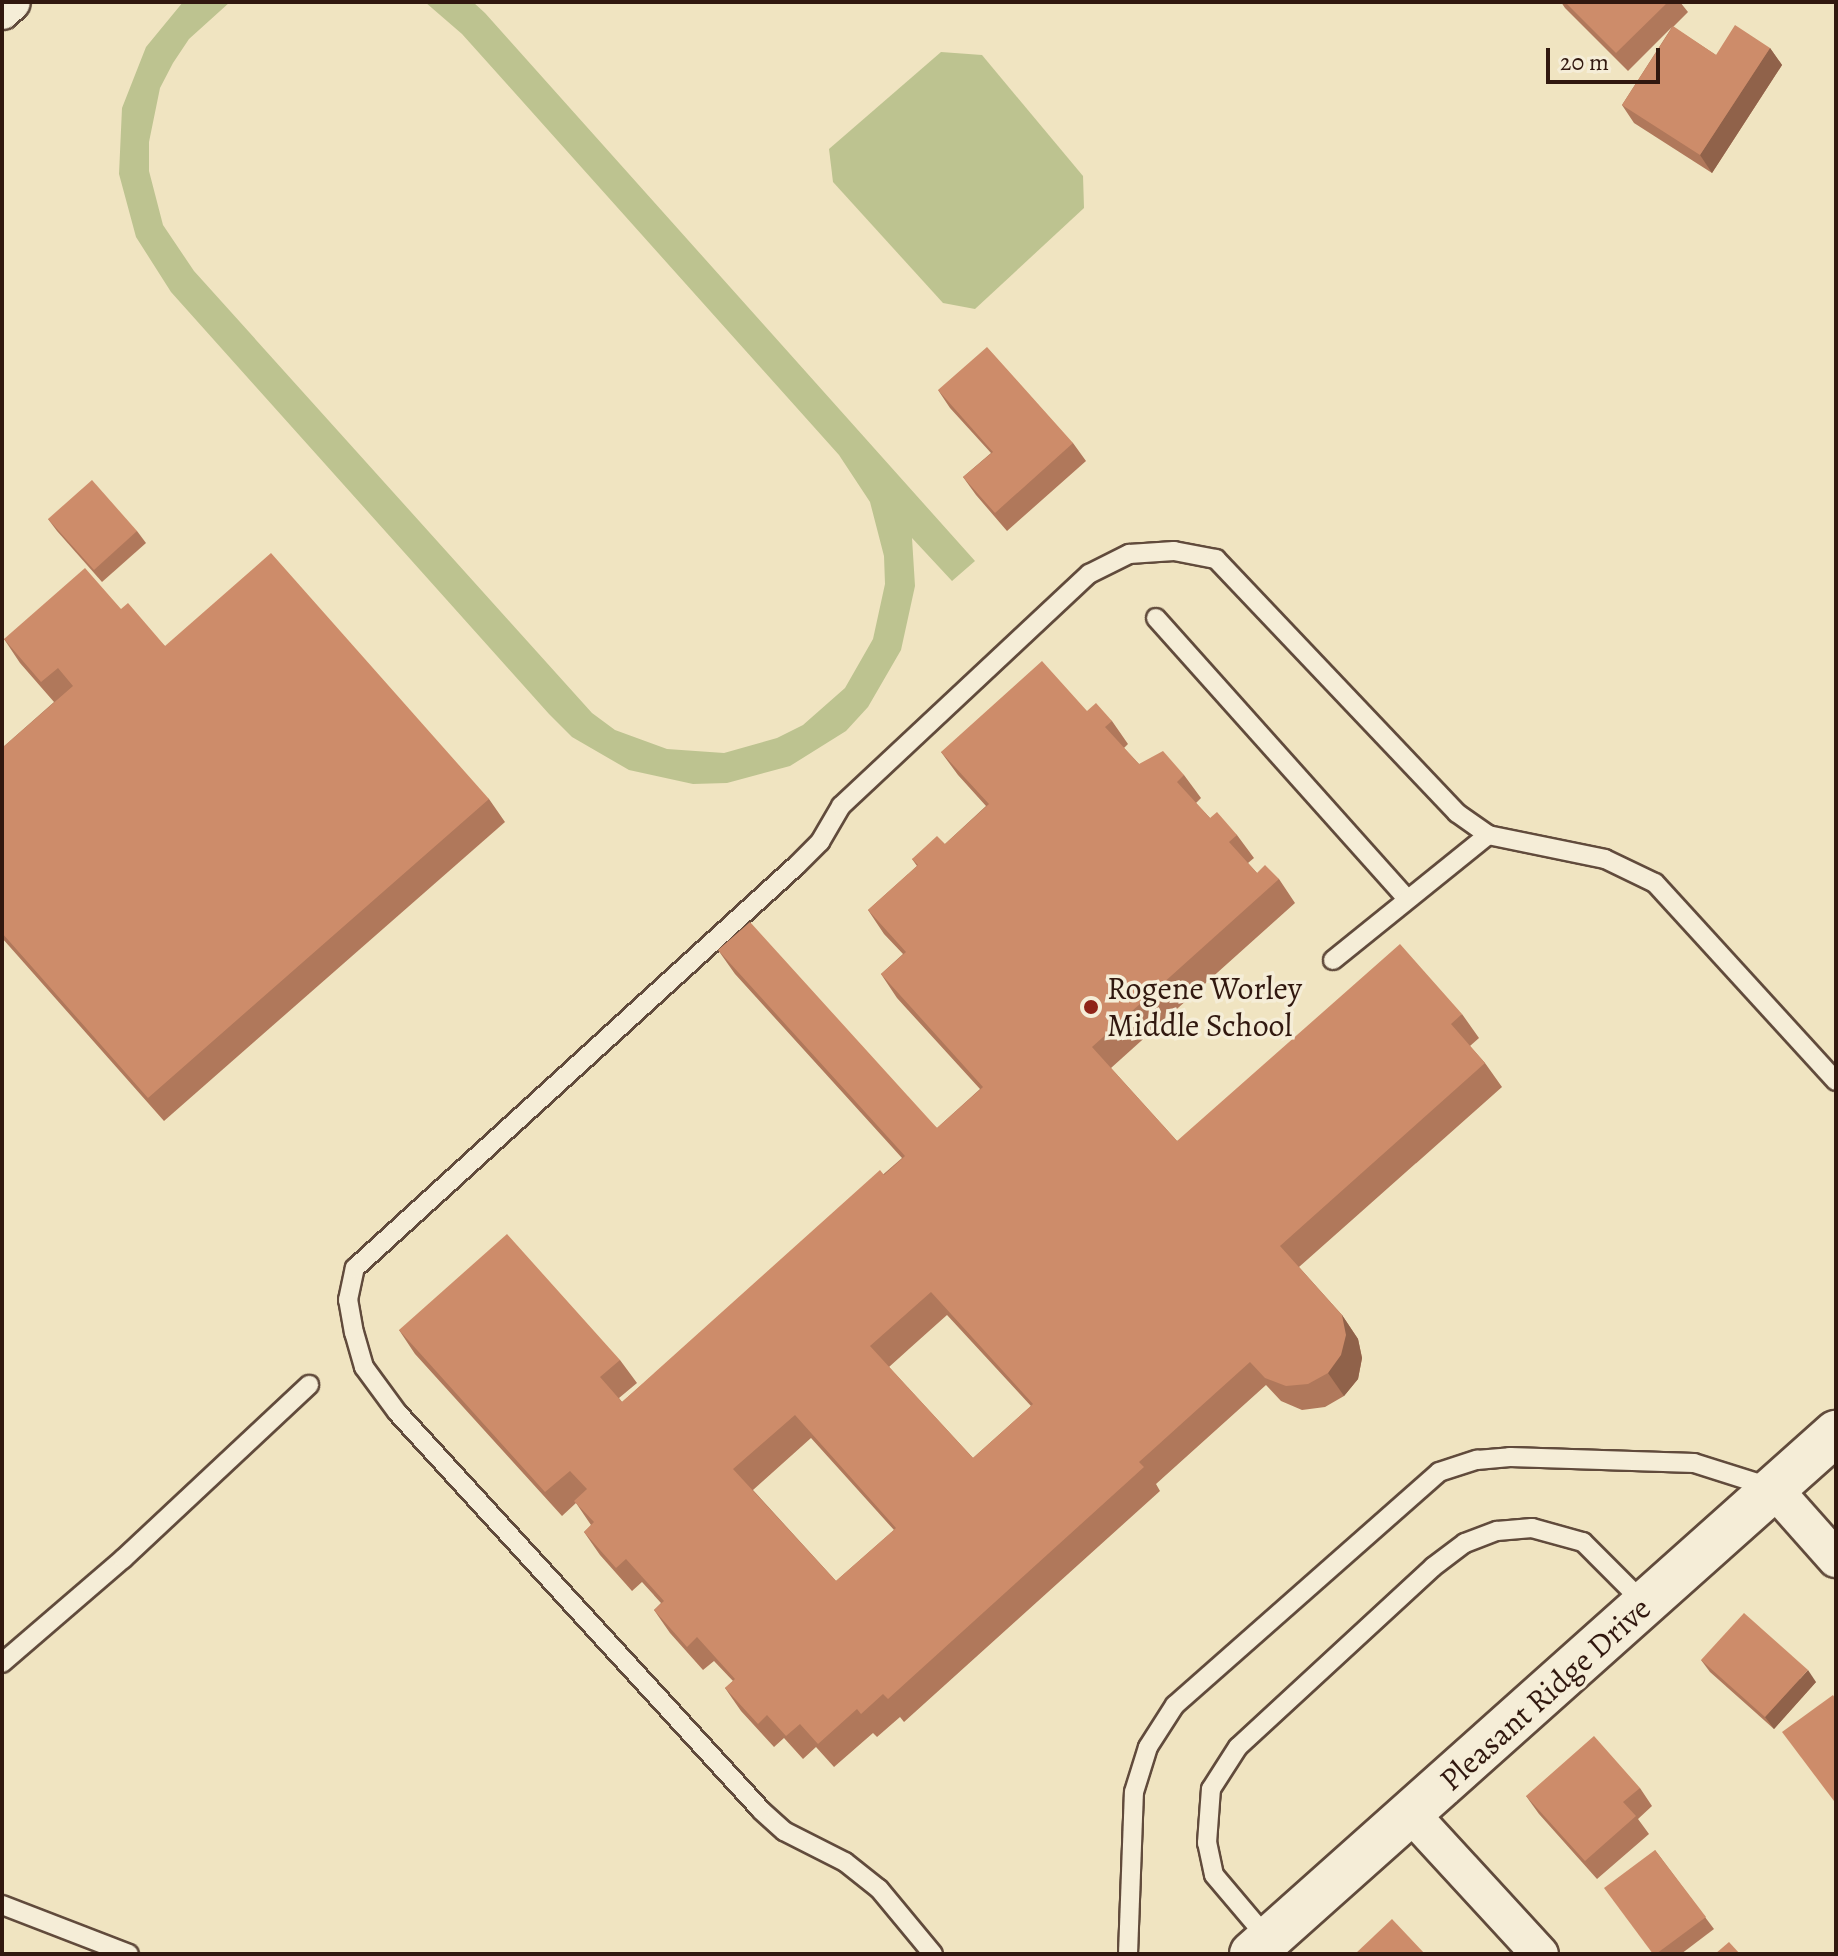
<!DOCTYPE html>
<html>
<head>
<meta charset="utf-8">
<style>
	body { margin:0 }
	#map { position:relative; width:1838px; height:1956px; overflow:hidden; background:#f0e4c1; font-family:Alegreya,serif }
	div>[style] { position:absolute }
	[style*='--x'] { left:calc(var(--x)*1px); top:calc(var(--y)*1px); width:calc(var(--w)*1px); rotate:calc(var(--a)*1deg) }
	.green>* { inset:0; background:#bdc390 }
	.roads { filter:drop-shadow(2px 0 #614b3c) drop-shadow(-2px 0 #614b3c) drop-shadow(0 2px #614b3c) drop-shadow(0 -2px #614b3c) }
	.service>* { height:18px; margin:-9px; padding:0 9px; transform-origin:9px; border-radius:9px; background:#f5edd7 }
	.minor>* { height:36px; margin:-18px; padding:0 18px; transform-origin:18px; border-radius:18px; background:#f5edd7 }
	.tertiary>* { height:44px; margin:-22px; padding:0 22px; transform-origin:22px; border-radius:22px; background:#f5edd7 }
	.wall>* { inset:0; background:#b0785b }
	.shaded-wall>* { inset:0; background:#90624a }
	.building>* { inset:0; background:#cd8c6a }
	.dots>* { width:22px; height:22px; translate:-50% -50%; box-sizing:border-box; border:4px solid #f5edd7; border-radius:50% }
	span { translate:-50% -50%; white-space:nowrap; text-align:center; line-height:1.15; -webkit-text-stroke:7px #f5edd7; paint-order:stroke }
	.poi-label { font-size:32px; color:#31180f }
	.left { translate:0 -50%; text-align:left }
	.street-label { font-size:32px; color:#31180f }
	.frame { position:absolute; inset:0; border:4px solid #31180f; pointer-events:none }
	.scale { position:absolute; left:1546px; top:48px; width:114px; height:36px; box-sizing:border-box; border:4px solid #31180f; border-top:0; padding-left:10px; font-size:24px; line-height:28px; white-space:nowrap; color:#31180f; -webkit-text-stroke:6px #f5edd7; paint-order:stroke }
</style>
</head>
<body>
<div id="map">
	<div class="green">
		<i style="clip-path:polygon(183px 2px,230px 2px,189px 39px,173px 63px,160px 88px,149px 142px,149px 171px,163px 225px,194px 271px,592px 713px,615px 730px,667px 749px,724px 753px,777px 738px,803px 725px,845px 688px,873px 639px,885px 584px,884px 556px,870px 502px,839px 455px,462px 34px,425px 2px,473px 2px,485px 13px,975px 561px,952px 581px,912px 538px,915px 586px,901px 650px,868px 707px,846px 731px,790px 766px,727px 783px,693px 784px,629px 770px,572px 737px,549px 714px,171px 292px,136px 237px,119px 174px,122px 108px,146px 47px)"></i>
		<i style="clip-path:polygon(941px 52px,982px 55px,1083px 176px,1084px 208px,975px 309px,943px 303px,833px 182px,829px 149px)"></i>
	</div>
	<div class="roads">
		<div class="service">
			<i style="--x:1156;--y:618;--w:375;--a:48.2"></i>
			<i style="--x:1333;--y:960;--w:199;--a:-38.9"></i>
			<i style="--x:2;--y:1663;--w:160;--a:-40.7"></i>
			<i style="--x:123;--y:1559;--w:255;--a:-43.1"></i>
			<i style="--x:2;--y:1905;--w:136;--a:21.1"></i>
			<i style="--x:1269;--y:1940;--w:85;--a:-130.2"></i>
			<i style="--x:1214;--y:1875;--w:33;--a:-102"></i>
			<i style="--x:1207;--y:1843;--w:54;--a:-85.8"></i>
			<i style="--x:1211;--y:1789;--w:50;--a:-57.3"></i>
			<i style="--x:1238;--y:1747;--w:265;--a:-42.7"></i>
			<i style="--x:1433;--y:1567;--w:40;--a:-37"></i>
			<i style="--x:1465;--y:1543;--w:34;--a:-21"></i>
			<i style="--x:1497;--y:1531;--w:35;--a:-5"></i>
			<i style="--x:1532;--y:1528;--w:53;--a:15.4"></i>
			<i style="--x:1583;--y:1542;--w:86;--a:45"></i>
			<i style="--x:933;--y:1954;--w:85;--a:-129.7"></i>
			<i style="--x:879;--y:1889;--w:43;--a:-141.5"></i>
			<i style="--x:845;--y:1862;--w:68;--a:-153.1"></i>
			<i style="--x:784;--y:1831;--w:31;--a:-138"></i>
			<i style="--x:761;--y:1810;--w:539;--a:-132.45"></i>
			<i style="--x:397;--y:1412;--w:56;--a:-126.3"></i>
			<i style="--x:364;--y:1367;--w:35;--a:-106"></i>
			<i style="--x:354;--y:1333;--w:34;--a:-100"></i>
			<i style="--x:348;--y:1300;--w:33;--a:-78"></i>
			<i style="--x:355;--y:1268;--w:598;--a:-42.36"></i>
			<i style="--x:797;--y:865;--w:33;--a:-45"></i>
			<i style="--x:820;--y:842;--w:42;--a:-59.7"></i>
			<i style="--x:841;--y:806;--w:340;--a:-43.1"></i>
			<i style="--x:1089;--y:574;--w:45;--a:-26.6"></i>
			<i style="--x:1129;--y:554;--w:45;--a:-3.8"></i>
			<i style="--x:1174;--y:551;--w:43;--a:10.8"></i>
			<i style="--x:1216;--y:559;--w:350;--a:46.5"></i>
			<i style="--x:1457;--y:813;--w:38;--a:35"></i>
			<i style="--x:1488;--y:835;--w:119;--a:11.6"></i>
			<i style="--x:1605;--y:859;--w:55;--a:25.6"></i>
			<i style="--x:1655;--y:883;--w:268;--a:47.6"></i>
			<i style="--x:1128;--y:1954;--w:162;--a:-87.9"></i>
			<i style="--x:1134;--y:1792;--w:47;--a:-72.7"></i>
			<i style="--x:1148;--y:1747;--w:50;--a:-57.3"></i>
			<i style="--x:1175;--y:1705;--w:352;--a:-41.4"></i>
			<i style="--x:1439;--y:1472;--w:40;--a:-18"></i>
			<i style="--x:1477;--y:1460;--w:33;--a:-5"></i>
			<i style="--x:1510;--y:1457;--w:184;--a:1.9"></i>
			<i style="--x:1694;--y:1463;--w:80;--a:17.5"></i>
		</div>
		<div class="minor">
			<i style="--x:2;--y:11;--w:13;--a:-42"></i>
			<i style="--x:1773;--y:1488;--w:95;--a:48.4"></i>
			<i style="--x:1412;--y:1815;--w:189;--a:47.4"></i>
		</div>
		<div class="tertiary">
			<i style="--x:1252;--y:1954;--w:783;--a:-41.74"></i>
		</div>
	</div>
	<div class="wall">
		<i style="clip-path:polygon(1561px 2px,1680px 2px,1688px 12px,1673px 27px,1716px 55px,1770px 48px,1782px 65px,1712px 173px,1634px 123px,1622px 105px,1672px 27px,1628px 71px,1565px 8px)"></i>
		<i style="clip-path:polygon(938px 390px,1073px 443px,1086px 461px,1007px 531px,976px 495px,963px 477px,991px 453px,950px 408px)"></i>
		<i style="clip-path:polygon(48px 519px,137px 531px,146px 543px,102px 582px,57px 531px)"></i>
		<i style="clip-path:polygon(121px 609px,165px 646px,489px 799px,505px 822px,164px 1121px,2px 938px,2px 748px,54px 702px,20px 663px,4px 639px)"></i>
		<i style="clip-path:polygon(evenodd,1087px 711px,1112px 721px,1128px 744px,1124px 748px,1139px 764px,1184px 775px,1201px 798px,1196px 803px,1210px 818px,1237px 835px,1254px 858px,1248px 863px,1257px 873px,1279px 879px,1295px 903px,1111px 1068px,1177px 1141px,1462px 1014px,1479px 1038px,1470px 1046px,1485px 1063px,1502px 1087px,1299px 1267px,1342px 1315px,1358px 1339px,1362px 1358px,1358px 1379px,1344px 1396px,1325px 1407px,1302px 1410px,1281px 1401px,1266px 1385px,1156px 1484px,1160px 1491px,904px 1722px,900px 1717px,877px 1737px,873px 1733px,834px 1767px,816px 1747px,803px 1759px,784px 1738px,774px 1747px,741px 1711px,725px 1688px,733px 1681px,714px 1661px,703px 1670px,670px 1633px,654px 1610px,661px 1603px,642px 1582px,632px 1591px,600px 1555px,584px 1532px,591px 1525px,576px 1503px,562px 1516px,415px 1354px,399px 1330px,620px 1360px,637px 1383px,619px 1398px,622px 1402px,902px 1158px,735px 974px,718px 950px,937px 1128px,980px 1089px,897px 998px,881px 974px,903px 954px,884px 934px,868px 910px,917px 866px,912px 859px,945px 844px,986px 806px,958px 775px,941px 752px,1087px 711px,947px 1315px,1031px 1406px,973px 1458px,889px 1367px,947px 1315px,1087px 711px,811px 1438px,894px 1530px,836px 1581px,753px 1490px,811px 1438px)"></i>
		<i style="clip-path:polygon(1701px 1660px,1816px 1682px,1774px 1729px,1710px 1672px)"></i>
		<i style="clip-path:polygon(1640px 1788px,1652px 1806px,1638px 1819px,1649px 1834px,1597px 1879px,1539px 1814px,1526px 1796px)"></i>
		<i style="clip-path:polygon(1655px 1850px,1714px 1929px,1681px 1954px,1653px 1954px)"></i>
	</div>
	<div class="shaded-wall">
		<i style="clip-path:polygon(1770px 48px,1782px 65px,1712px 173px,1700px 155px)"></i>
		<i style="clip-path:polygon(1342px 1315px,1358px 1339px,1362px 1358px,1358px 1379px,1344px 1396px,1328px 1373px)"></i>
		<i style="clip-path:polygon(1808px 1670px,1816px 1682px,1774px 1729px,1765px 1717px)"></i>
	</div>
	<div class="building">
		<i style="clip-path:polygon(1565px 2px,1668px 2px,1616px 53px)"></i>
		<i style="clip-path:polygon(1735px 25px,1770px 48px,1700px 155px,1622px 105px,1673px 26px,1716px 55px)"></i>
		<i style="clip-path:polygon(987px 347px,1073px 443px,995px 513px,963px 477px,993px 452px,938px 390px)"></i>
		<i style="clip-path:polygon(92px 480px,137px 531px,94px 570px,48px 519px)"></i>
		<i style="clip-path:polygon(271px 553px,489px 799px,148px 1098px,2px 933px,2px 748px,73px 686px,58px 668px,41px 682px,4px 639px,85px 568px,121px 609px,128px 603px,165px 646px)"></i>
		<i style="clip-path:polygon(evenodd,1042px 661px,1087px 711px,1096px 703px,1112px 721px,1105px 727px,1139px 764px,1163px 751px,1184px 775px,1177px 782px,1210px 818px,1217px 812px,1237px 835px,1229px 842px,1257px 873px,1265px 865px,1279px 879px,1092px 1047px,1177px 1141px,1400px 944px,1462px 1014px,1451px 1024px,1485px 1063px,1280px 1246px,1342px 1315px,1346px 1335px,1341px 1355px,1328px 1373px,1308px 1384px,1286px 1386px,1265px 1378px,1250px 1362px,1139px 1462px,1144px 1467px,888px 1699px,883px 1694px,861px 1714px,857px 1709px,818px 1744px,800px 1724px,786px 1736px,767px 1715px,758px 1724px,725px 1688px,735px 1679px,697px 1637px,687px 1647px,654px 1610px,664px 1601px,626px 1559px,616px 1568px,584px 1532px,594px 1522px,574px 1501px,587px 1489px,570px 1471px,545px 1492px,399px 1330px,507px 1234px,620px 1360px,600px 1377px,622px 1402px,880px 1170px,884px 1175px,905px 1156px,718px 950px,750px 922px,937px 1128px,983px 1087px,881px 974px,906px 952px,868px 910px,918px 865px,912px 859px,937px 836px,945px 844px,989px 804px,941px 752px,1042px 661px,931px 1292px,1033px 1404px,973px 1458px,870px 1346px,931px 1292px,1042px 661px,795px 1415px,896px 1528px,836px 1581px,733px 1469px,795px 1415px)"></i>
		<i style="clip-path:polygon(1744px 1613px,1808px 1670px,1765px 1717px,1701px 1660px)"></i>
		<i style="clip-path:polygon(1833px 1695px,1836px 1700px,1836px 1800px,1834px 1801px,1782px 1732px)"></i>
		<i style="clip-path:polygon(1594px 1736px,1640px 1788px,1623px 1802px,1636px 1816px,1585px 1861px,1526px 1796px)"></i>
		<i style="clip-path:polygon(1655px 1850px,1706px 1917px,1656px 1954px,1653px 1954px,1604px 1888px)"></i>
		<i style="clip-path:polygon(1392px 1919px,1425px 1954px,1355px 1954px)"></i>
		<i style="clip-path:polygon(1729px 1942px,1740px 1954px,1715px 1954px)"></i>
	</div>
	<div class="dots">
		<i style="left:1091px;top:1007px;background:#8f2418"></i>
	</div>
	<div class="poi-label">
		<span class="left" style="left:1107px;top:1007px">Rogene Worley<br>Middle School</span>
	</div>
	<div class="street-label">
		<span style="left:1545px;top:1694px;rotate:-42deg">Pleasant Ridge Drive</span>
	</div>
	<div class="frame"></div>
	<div class="scale">20 m</div>
</div>
</body>
</html>
